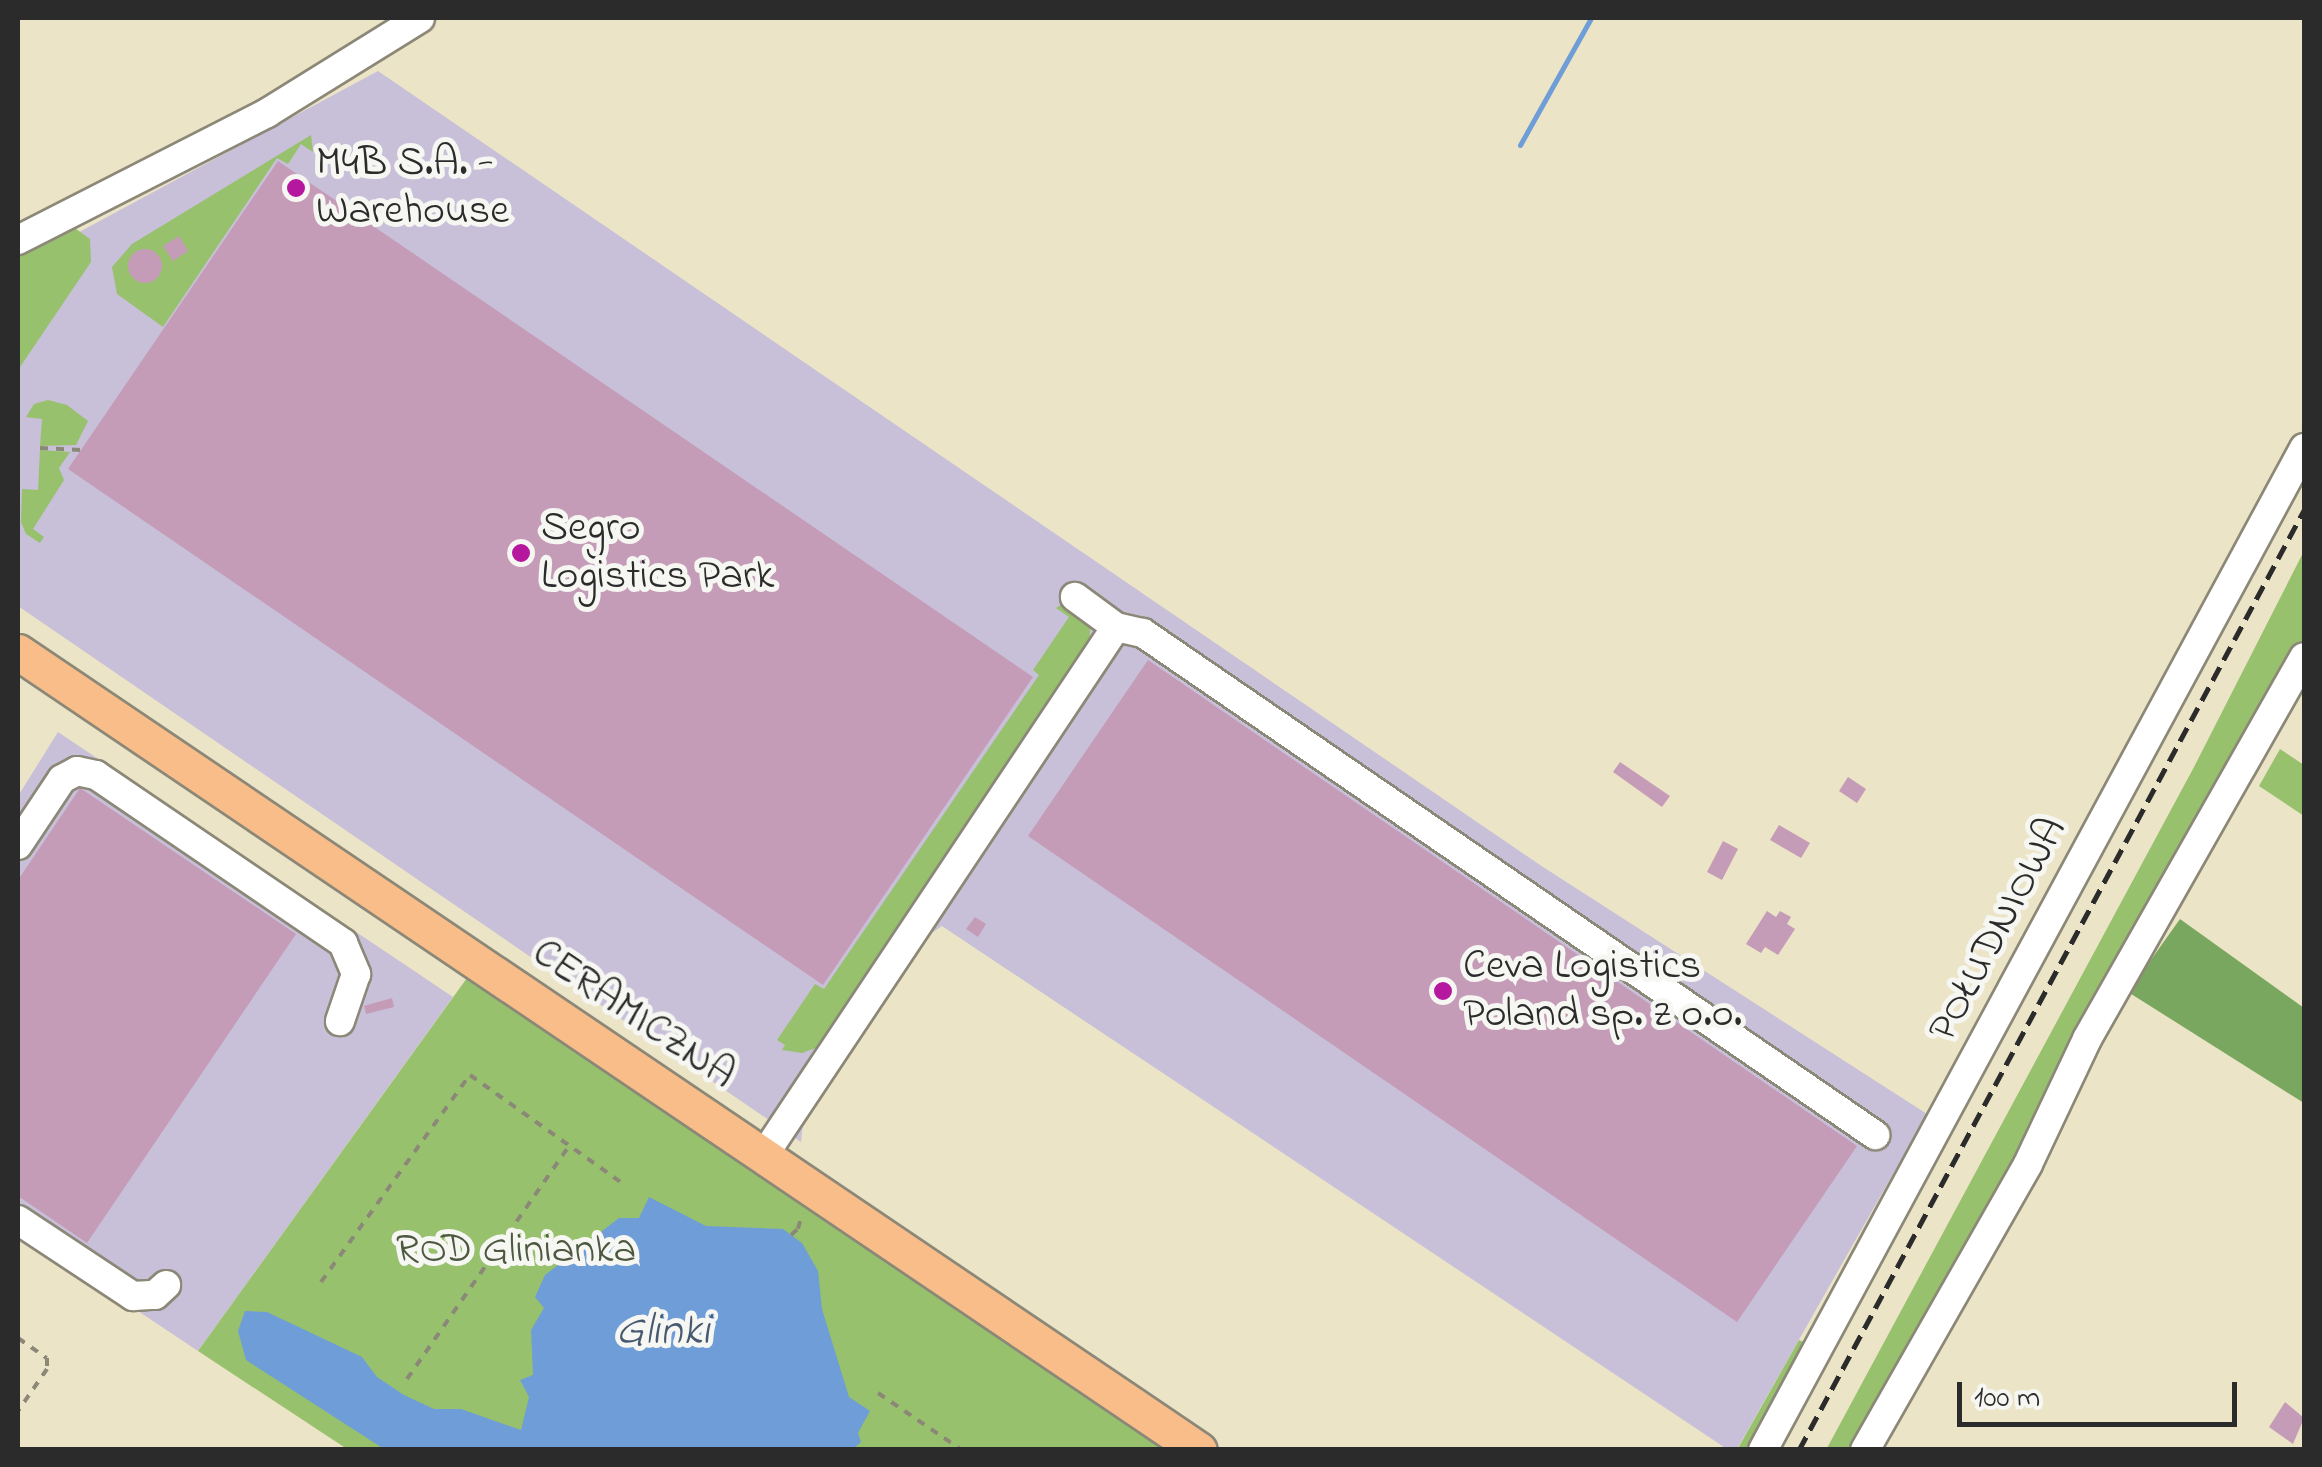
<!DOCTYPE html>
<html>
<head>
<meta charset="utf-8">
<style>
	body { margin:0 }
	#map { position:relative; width:2322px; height:1467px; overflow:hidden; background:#ece4c6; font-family:"Indie Flower",sans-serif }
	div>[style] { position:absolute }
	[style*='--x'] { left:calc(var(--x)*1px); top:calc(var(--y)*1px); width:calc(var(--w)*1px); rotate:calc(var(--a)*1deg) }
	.industrial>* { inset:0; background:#c8bfd8 }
	.green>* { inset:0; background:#98c16d }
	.forest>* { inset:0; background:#7aa760 }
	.water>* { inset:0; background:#6e9dd7 }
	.stream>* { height:5px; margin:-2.5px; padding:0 2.5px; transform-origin:2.5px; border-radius:2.5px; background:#6e9dd7 }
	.building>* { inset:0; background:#c59cb7 }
	.round { border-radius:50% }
	.path>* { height:4px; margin-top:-2px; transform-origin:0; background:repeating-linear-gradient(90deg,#8c8878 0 8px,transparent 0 16px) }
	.roads { filter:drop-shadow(2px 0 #8c8878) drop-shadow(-2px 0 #8c8878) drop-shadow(0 2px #8c8878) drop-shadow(0 -2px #8c8878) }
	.minor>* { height:28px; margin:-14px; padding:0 14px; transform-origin:14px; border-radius:14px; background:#fff }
	.major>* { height:35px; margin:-17.5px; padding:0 17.5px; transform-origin:17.5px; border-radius:17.5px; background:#f8bd89 }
	.rail>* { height:5px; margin-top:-2.5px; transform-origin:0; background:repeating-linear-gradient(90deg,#2b2b2b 0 15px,transparent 0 23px) }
	.dots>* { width:28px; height:28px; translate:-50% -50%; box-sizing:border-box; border:5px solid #f6f6f2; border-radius:50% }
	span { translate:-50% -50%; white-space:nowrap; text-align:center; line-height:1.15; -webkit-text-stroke:10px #f6f6f2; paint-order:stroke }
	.poi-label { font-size:42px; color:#2b2b2b }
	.left { translate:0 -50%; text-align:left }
	.street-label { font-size:42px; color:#2b2b2b }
	.park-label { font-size:42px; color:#4c583f }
	.water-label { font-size:45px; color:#465970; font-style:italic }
	.frame { position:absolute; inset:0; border:20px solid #2b2b2b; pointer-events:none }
	.scale { position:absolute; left:1957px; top:1382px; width:280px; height:45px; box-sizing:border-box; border:5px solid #2b2b2b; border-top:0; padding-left:12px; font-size:30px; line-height:35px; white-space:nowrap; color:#2b2b2b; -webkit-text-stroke:8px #f6f6f2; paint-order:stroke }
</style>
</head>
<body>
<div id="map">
	<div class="industrial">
		<i style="clip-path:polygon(378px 71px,1540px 865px,1927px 1114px,1737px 1449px,1727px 1449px,942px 926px,923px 939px,803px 1121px,801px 1142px,18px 606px,18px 265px)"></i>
		<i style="clip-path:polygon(58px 732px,453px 997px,198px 1351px,18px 1231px,18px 796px)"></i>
	</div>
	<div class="green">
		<i style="clip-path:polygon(311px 135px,313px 152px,301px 144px,288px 164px,277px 158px,163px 327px,117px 294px,112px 267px,132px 244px)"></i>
		<i style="clip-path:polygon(68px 223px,90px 239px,91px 262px,18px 370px,18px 248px)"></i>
		<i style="clip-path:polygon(48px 400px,67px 405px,88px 421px,76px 445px,40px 446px,42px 419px,26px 417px,34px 404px)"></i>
		<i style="clip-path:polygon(40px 450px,70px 452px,59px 468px,64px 480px,33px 529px,44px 537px,40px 543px,26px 534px,21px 522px,22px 489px,38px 490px)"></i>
		<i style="clip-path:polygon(2304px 551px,2304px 637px,2046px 1097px,2014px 1169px,1854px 1449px,1826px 1450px,2194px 767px)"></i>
		<i style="clip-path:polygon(1064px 603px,1090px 625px,1090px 647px,821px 1046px,802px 1053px,782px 1050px,785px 1045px,777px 1040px,815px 984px,824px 989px,1039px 675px,1033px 670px,1069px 617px,1056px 608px)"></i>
		<i style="clip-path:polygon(2280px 749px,2304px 765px,2304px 816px,2259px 786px)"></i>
		<i style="clip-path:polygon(467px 978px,1166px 1449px,347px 1449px,198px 1351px)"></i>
		<i style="clip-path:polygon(1799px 1340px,1808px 1344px,1751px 1449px,1737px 1450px)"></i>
	</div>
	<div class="forest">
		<i style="clip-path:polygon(2180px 919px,2304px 1008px,2304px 1103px,2128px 992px)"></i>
	</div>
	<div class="water">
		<i style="clip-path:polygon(649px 1197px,706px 1226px,783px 1229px,802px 1243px,818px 1271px,822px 1309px,849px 1397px,870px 1411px,858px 1433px,861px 1442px,853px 1449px,384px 1449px,246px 1360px,238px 1331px,245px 1311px,267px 1312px,362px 1357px,377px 1377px,404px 1395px,434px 1409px,461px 1409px,521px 1430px,529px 1397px,520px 1380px,533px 1375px,531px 1330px,544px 1308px,535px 1297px,545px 1275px,619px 1218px,639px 1218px)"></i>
	</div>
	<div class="stream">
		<i style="--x:1520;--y:145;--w:145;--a:-60.8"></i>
	</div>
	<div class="building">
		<i style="clip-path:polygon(278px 161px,1033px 677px,823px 985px,68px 469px)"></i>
		<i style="clip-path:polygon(179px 236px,188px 251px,173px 261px,163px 246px)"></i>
		<i class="round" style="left:128px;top:249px;width:34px;height:34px"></i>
		<i style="clip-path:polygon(1148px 660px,1857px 1146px,1737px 1322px,1028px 836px)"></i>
		<i style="clip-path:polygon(1620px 762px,1670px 796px,1662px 807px,1613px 772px)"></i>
		<i style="clip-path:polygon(1848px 777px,1866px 789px,1857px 803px,1839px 791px)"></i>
		<i style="clip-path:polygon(80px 788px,296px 934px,87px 1243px,18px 1196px,18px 880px)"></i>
		<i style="clip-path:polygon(1779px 825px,1810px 843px,1801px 858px,1770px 840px)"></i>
		<i style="clip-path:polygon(1723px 841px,1738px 849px,1722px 880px,1707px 872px)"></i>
		<i style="clip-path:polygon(1767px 911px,1776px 917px,1780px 911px,1791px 917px,1787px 924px,1795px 929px,1778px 955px,1765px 947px,1761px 953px,1746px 944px)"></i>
		<i style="clip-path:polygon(975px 917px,986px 924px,978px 937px,966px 929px)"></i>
		<i style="clip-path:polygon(392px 998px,394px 1007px,366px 1014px,364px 1006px)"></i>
		<i style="clip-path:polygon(2285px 1402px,2304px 1418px,2293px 1444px,2269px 1427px)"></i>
	</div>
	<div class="path">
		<i style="--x:40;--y:448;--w:41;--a:2.8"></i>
		<i style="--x:791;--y:1235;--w:9;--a:-41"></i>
		<i style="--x:798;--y:1229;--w:16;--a:-75"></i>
		<i style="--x:321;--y:1282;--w:255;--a:-54.3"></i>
		<i style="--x:470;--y:1075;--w:191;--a:35.4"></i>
		<i style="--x:18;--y:1338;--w:35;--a:35"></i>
		<i style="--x:47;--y:1358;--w:11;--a:90"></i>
		<i style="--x:47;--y:1369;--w:51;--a:124.6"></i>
		<i style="--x:407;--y:1379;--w:284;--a:-55.2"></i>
		<i style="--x:878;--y:1393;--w:102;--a:34.2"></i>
	</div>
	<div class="roads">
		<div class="minor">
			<i style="--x:18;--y:240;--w:280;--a:-27"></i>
			<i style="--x:267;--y:113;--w:180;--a:-31.8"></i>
			<i style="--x:1116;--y:627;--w:28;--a:13"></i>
			<i style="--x:1143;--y:633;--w:888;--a:34.44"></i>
			<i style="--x:18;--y:845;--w:79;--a:-56.3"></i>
			<i style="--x:62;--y:779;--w:17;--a:-28"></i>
			<i style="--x:77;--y:771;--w:19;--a:12"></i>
			<i style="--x:96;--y:775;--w:299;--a:34.2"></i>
			<i style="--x:343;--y:943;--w:34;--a:67"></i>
			<i style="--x:356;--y:974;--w:50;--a:108.8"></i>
			<i style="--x:762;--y:1158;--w:638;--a:-56.31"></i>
			<i style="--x:1116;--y:627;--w:51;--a:-143.8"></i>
			<i style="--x:18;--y:1220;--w:138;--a:33.5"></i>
			<i style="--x:133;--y:1296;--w:22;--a:-3"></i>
			<i style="--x:155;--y:1295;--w:15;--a:-42"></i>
			<i style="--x:1763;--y:1450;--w:1139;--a:-61.63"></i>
			<i style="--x:1865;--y:1450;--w:329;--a:-60.3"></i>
			<i style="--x:2028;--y:1164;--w:138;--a:-64.7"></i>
			<i style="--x:2087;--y:1039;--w:439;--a:-60.4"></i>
		</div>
		<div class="major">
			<i style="--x:18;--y:652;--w:1425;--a:34.05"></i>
		</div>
	</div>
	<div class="rail">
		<i style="--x:1799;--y:1450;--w:1067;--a:-61.75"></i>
	</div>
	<div class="dots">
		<i style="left:296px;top:188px;background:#b5179e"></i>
		<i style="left:521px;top:553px;background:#b5179e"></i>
		<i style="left:1443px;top:991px;background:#b5179e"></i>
	</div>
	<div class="poi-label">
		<span class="left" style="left:316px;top:188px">M4B S.A. -<br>Warehouse</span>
		<span class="left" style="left:541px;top:553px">Segro<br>Logistics Park</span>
		<span class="left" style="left:1463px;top:991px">Ceva Logistics<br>Poland sp. z o.o.</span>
	</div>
	<div class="street-label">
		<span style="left:1999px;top:930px;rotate:-62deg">POŁUDNIOWA</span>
		<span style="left:633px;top:1015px;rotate:34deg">CERAMICZNA</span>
	</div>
	<div class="park-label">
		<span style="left:516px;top:1251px">ROD Glinianka</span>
	</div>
	<div class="water-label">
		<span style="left:663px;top:1333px">Glinki</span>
	</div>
	<div class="frame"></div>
	<div class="scale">100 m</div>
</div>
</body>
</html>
